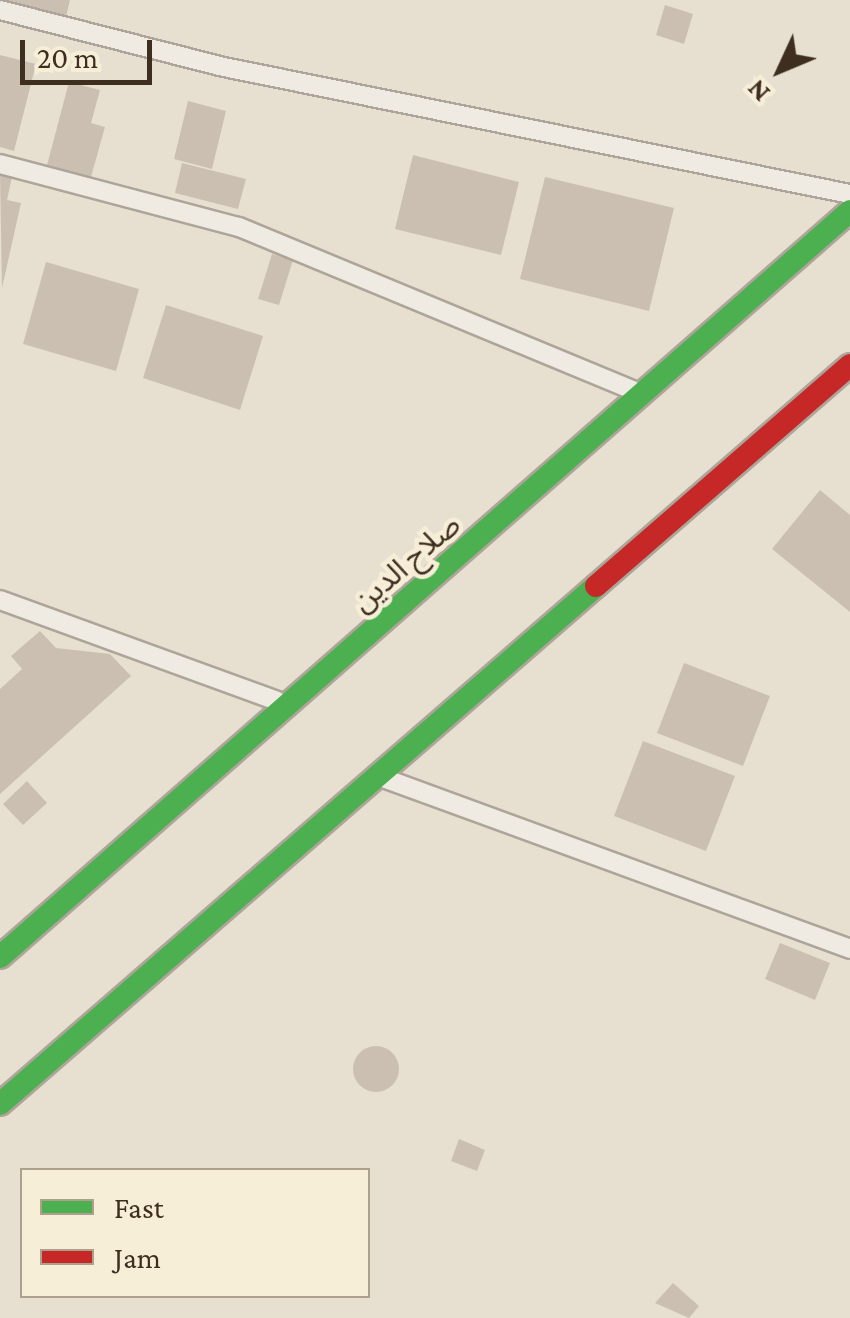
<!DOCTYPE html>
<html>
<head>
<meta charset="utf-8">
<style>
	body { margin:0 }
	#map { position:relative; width:850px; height:1318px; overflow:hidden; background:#e7e0d1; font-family:"Crimson Pro","Noto Sans Arabic",serif }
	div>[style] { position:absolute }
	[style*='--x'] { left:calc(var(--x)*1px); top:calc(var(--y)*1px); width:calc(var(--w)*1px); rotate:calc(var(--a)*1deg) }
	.building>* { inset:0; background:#cbbfb2 }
	.round { border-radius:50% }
	.roads { filter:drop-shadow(2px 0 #ada599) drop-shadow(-2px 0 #ada599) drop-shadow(0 2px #ada599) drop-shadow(0 -2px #ada599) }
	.lane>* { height:18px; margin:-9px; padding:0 9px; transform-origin:9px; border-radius:9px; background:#efebe3 }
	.fast>* { height:22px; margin:-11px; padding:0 11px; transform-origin:11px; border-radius:11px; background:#4caf50 }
	.jam>* { height:22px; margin:-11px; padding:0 11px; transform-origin:11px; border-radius:11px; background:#c62828 }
	span { translate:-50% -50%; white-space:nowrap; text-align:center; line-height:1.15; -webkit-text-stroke:9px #f7eed8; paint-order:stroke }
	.street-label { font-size:30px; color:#3d2e20 }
	.legend { position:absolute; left:20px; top:1168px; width:350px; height:130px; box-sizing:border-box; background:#f7eed8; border:2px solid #ada18e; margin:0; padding:12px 18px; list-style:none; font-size:30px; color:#3d2e20 }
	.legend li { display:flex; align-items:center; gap:20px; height:50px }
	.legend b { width:50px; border:2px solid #ada18e }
	.north { position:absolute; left:730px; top:20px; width:100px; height:100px; -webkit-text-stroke:8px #f7eed8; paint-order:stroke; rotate:226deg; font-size:28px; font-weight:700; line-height:40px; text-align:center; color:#3d2e20 }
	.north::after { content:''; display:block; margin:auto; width:35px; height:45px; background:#3d2e20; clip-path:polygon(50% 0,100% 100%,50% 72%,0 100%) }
	.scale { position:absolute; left:20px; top:40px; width:132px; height:45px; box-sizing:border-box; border:5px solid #3d2e20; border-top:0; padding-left:12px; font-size:30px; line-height:35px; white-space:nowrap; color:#3d2e20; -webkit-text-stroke:8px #f7eed8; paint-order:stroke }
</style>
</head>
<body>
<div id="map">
	<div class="building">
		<i style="clip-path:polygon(0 0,70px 0,65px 21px)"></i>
		<i style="clip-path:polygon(665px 5px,693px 14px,684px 44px,656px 35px)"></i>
		<i style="clip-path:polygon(0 55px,36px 64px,14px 151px,0 147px)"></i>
		<i style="clip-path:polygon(69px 82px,100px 90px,91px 123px,105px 127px,91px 177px,47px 165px)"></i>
		<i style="clip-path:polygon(188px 101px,226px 111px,212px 169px,174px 159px)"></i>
		<i style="clip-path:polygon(413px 155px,519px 182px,501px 255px,395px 229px)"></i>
		<i style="clip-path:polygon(182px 163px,246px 179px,238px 209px,175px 193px)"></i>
		<i style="clip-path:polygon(0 174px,12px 177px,7px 200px,21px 203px,2px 288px)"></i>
		<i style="clip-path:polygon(545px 177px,674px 208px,649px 311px,520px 279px)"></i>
		<i style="clip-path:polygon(272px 254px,293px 260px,279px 305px,258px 299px)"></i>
		<i style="clip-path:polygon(46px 262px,139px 289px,116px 371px,23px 344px)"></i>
		<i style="clip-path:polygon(166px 305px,263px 336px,240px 410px,143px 378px)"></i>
		<i style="clip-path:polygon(820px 490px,850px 515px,850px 612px,772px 549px)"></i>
		<i style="clip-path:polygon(40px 631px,56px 648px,110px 654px,131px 676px,0 794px,0 689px,22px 669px,11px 656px)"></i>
		<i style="clip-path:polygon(684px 663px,770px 696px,743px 766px,657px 733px)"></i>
		<i style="clip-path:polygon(643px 741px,735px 776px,706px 851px,614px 816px)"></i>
		<i style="clip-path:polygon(27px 781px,47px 803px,23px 825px,3px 804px)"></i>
		<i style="clip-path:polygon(780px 943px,830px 963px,815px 1000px,765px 979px)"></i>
		<i class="round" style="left:353px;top:1046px;width:46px;height:46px"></i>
		<i style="clip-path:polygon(459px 1139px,485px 1150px,477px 1171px,451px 1161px)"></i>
		<i style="clip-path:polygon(673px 1283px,699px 1306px,689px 1318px,655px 1303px)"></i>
	</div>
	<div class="roads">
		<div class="lane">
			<i style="--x:0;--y:10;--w:226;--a:14.3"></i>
			<i style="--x:219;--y:66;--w:644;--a:11.47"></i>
			<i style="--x:0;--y:164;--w:247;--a:14.8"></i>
			<i style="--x:239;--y:227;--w:426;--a:22.5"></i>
			<i style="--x:0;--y:600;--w:295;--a:20"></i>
			<i style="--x:386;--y:779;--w:494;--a:20.1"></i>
		</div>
		<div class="fast">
			<i style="--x:0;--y:957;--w:1131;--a:-41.27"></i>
			<i style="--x:0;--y:1104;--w:790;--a:-40.99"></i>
		</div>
		<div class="jam">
			<i style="--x:596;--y:586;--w:337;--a:-41"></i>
		</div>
	</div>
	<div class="street-label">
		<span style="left:406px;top:563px;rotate:-41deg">صلاح الدين</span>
	</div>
	<ul class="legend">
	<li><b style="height:12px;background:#4caf50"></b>Fast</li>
	<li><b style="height:12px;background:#c62828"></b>Jam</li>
	</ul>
	<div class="north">N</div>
	<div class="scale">20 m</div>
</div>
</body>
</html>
